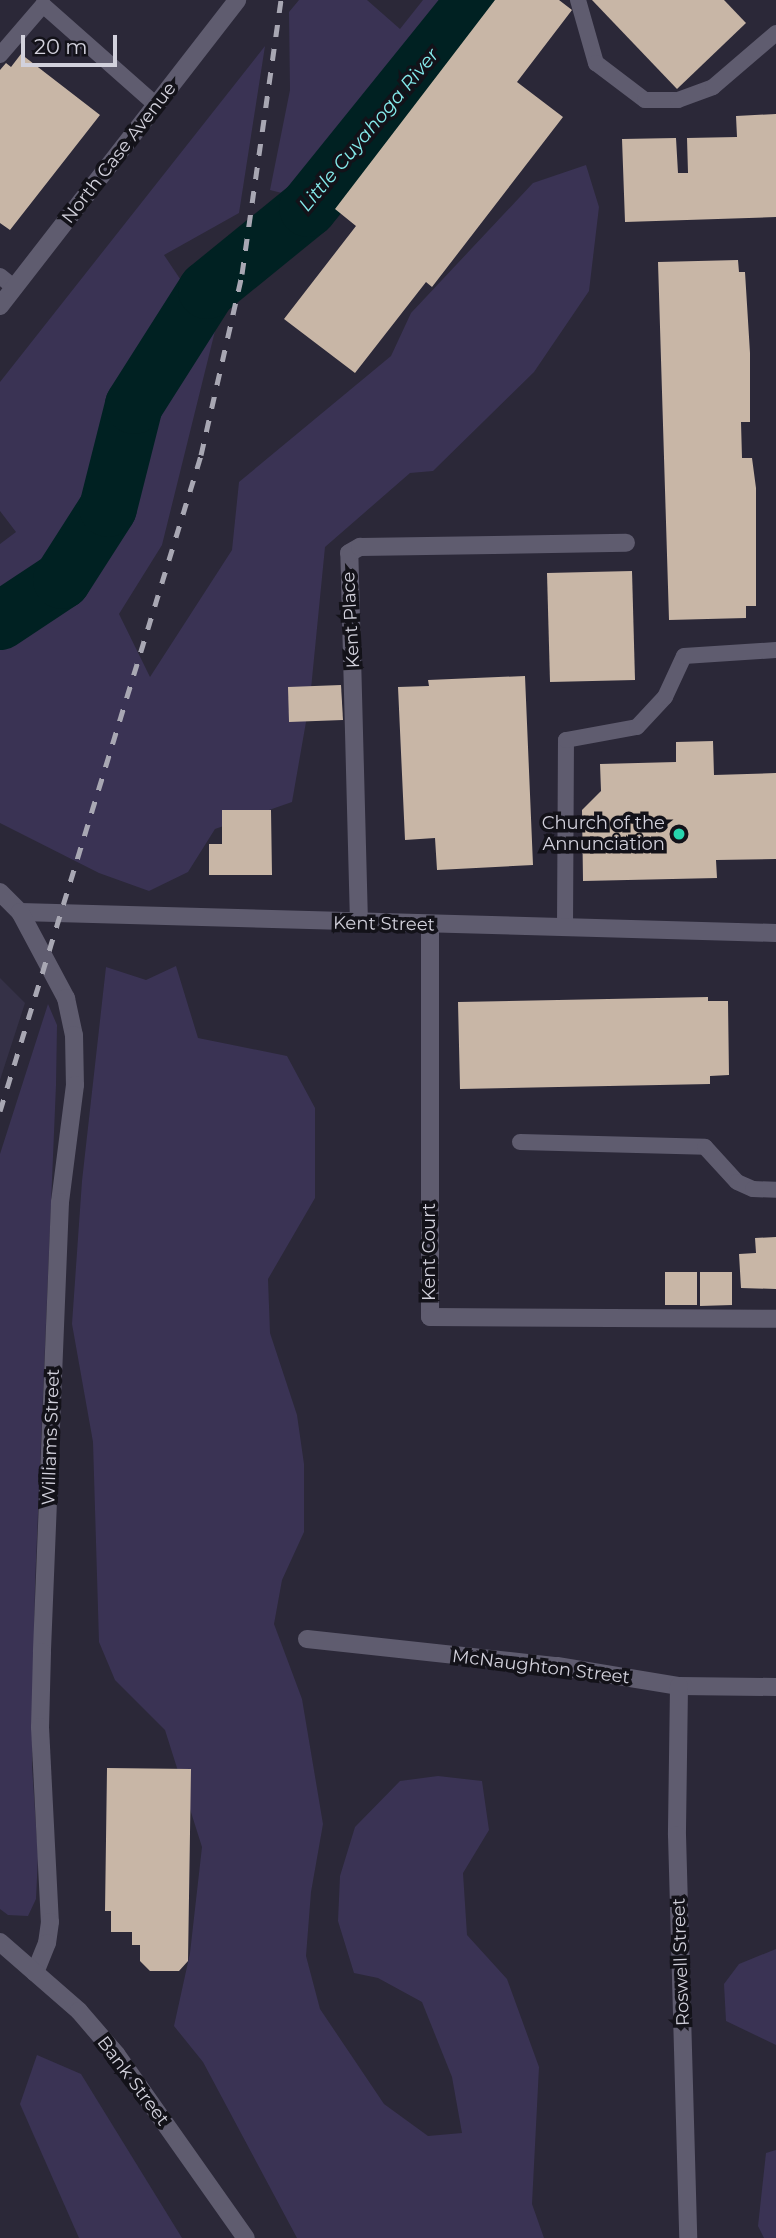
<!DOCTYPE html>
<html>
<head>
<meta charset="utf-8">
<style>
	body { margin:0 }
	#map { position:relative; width:776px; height:2238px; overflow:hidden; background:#2b2838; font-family:Montserrat,sans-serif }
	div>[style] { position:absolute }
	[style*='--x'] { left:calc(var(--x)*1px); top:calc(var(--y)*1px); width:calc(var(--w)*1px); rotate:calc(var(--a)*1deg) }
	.built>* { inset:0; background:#353147 }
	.green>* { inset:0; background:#3a3354 }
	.river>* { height:58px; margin:-29px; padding:0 29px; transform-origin:29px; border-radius:29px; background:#002122 }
	.building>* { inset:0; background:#c8b6a6 }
	.lane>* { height:16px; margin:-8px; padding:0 8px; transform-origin:8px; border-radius:8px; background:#5f5c6f }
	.street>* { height:18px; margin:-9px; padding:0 9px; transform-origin:9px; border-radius:9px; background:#5f5c6f }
	.secondary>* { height:18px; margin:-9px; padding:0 9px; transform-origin:9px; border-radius:9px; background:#5f5c6f }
	.rail>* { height:5px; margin-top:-2.5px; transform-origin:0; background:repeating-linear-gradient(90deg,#a8a7b3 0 12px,transparent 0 24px) }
	.dots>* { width:19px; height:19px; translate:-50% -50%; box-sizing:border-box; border:4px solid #131219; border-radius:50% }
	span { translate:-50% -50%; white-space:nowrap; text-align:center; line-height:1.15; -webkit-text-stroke:7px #131219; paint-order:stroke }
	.street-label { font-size:18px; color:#d2d1dc }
	.poi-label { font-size:18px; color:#d2d1dc }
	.right { translate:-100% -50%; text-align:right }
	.water-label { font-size:19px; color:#85ebec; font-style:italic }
	.scale { position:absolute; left:21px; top:35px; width:96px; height:32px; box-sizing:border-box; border:4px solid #d2d1dc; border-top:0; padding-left:9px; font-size:21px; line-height:24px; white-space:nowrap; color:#d2d1dc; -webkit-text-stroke:5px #131219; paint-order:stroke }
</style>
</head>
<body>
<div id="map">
	<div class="built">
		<i style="clip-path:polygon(0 978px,25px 1003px,0 1080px)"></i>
	</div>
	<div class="green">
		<i style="clip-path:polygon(299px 0,367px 0,400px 29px,423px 0,448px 0,310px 200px,270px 190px,290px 90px,289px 12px)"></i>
		<i style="clip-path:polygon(265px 46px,239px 213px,164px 255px,215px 331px,162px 545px,119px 614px,150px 677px,232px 550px,239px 482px,391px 356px,411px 313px,533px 183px,586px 165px,599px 207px,589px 291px,534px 372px,433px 471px,410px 473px,325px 547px,310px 699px,292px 802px,215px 829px,188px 872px,149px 891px,99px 873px,0 823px,0 544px,16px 532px,0 511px,0 382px)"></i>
		<i style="clip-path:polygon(176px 966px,198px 1038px,287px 1056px,315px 1108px,315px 1198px,268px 1279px,270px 1333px,297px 1415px,304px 1464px,304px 1532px,282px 1580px,274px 1624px,302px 1699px,323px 1824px,311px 1892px,306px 1956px,320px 2009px,384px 2104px,428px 2136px,462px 2133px,452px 2077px,422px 2002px,378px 1978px,354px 1973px,338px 1921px,340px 1876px,355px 1827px,400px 1781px,438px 1776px,482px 1781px,489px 1830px,463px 1873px,467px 1935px,507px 1979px,539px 2067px,532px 2204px,544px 2238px,297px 2238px,203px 2062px,174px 2026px,190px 1953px,202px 1847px,165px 1730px,115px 1680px,99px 1642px,93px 1442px,72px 1324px,82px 1181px,106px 967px,146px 980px)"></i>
		<i style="clip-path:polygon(48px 1004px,57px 1025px,56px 1085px,35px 1585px,32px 1766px,38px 1856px,36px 1899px,28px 1916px,8px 1915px,0 1909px,0 1154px)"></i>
		<i style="clip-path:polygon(776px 1949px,776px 2045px,726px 2021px,724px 1984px,739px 1964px)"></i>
		<i style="clip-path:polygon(37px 2055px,81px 2074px,182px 2238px,79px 2238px,20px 2104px)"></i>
		<i style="clip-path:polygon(776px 2150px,776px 2238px,764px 2238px,758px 2226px,766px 2153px)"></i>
	</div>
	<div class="river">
		<i style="--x:0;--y:621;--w:74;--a:-33.5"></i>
		<i style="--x:62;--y:580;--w:85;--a:-57.4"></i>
		<i style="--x:108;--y:508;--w:106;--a:-75.8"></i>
		<i style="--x:134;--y:405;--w:136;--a:-57.6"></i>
		<i style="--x:207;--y:290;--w:130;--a:-39.1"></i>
		<i style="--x:308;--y:208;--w:267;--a:-51.1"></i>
	</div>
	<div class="building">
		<i style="clip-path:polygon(495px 0,559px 0,572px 10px,517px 82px,563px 117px,432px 287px,426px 282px,355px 373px,284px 319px,356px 226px,335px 209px)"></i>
		<i style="clip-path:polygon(592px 0,724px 0,746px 23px,677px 89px)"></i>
		<i style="clip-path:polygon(21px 54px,100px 115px,10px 230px,0 223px,0 70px,6px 63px,11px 67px)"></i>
		<i style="clip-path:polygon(776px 114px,776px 217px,625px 222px,622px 139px,676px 138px,678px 173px,688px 173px,687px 138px,737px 137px,736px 116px)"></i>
		<i style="clip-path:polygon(738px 260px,739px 272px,745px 272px,750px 353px,750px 422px,741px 422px,742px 458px,752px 458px,756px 488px,756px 606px,746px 606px,746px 618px,669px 620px,658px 262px)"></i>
		<i style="clip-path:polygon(632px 571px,635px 680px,550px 682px,547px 573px)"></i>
		<i style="clip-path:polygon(525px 676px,533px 865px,437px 870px,435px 838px,405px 840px,398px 687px,429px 686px,428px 680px)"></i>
		<i style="clip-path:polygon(341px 685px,343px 720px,289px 722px,288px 687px)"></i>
		<i style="clip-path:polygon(713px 741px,714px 775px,776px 773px,776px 859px,716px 860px,717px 878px,583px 881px,582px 810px,601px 791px,600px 764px,676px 762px,676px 742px)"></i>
		<i style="clip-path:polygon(222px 810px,271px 810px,272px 875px,209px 875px,209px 844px,222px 844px)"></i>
		<i style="clip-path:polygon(708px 997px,708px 1001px,728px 1001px,729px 1075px,710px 1076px,710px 1084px,460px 1089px,458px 1002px)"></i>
		<i style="clip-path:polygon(776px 1237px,776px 1289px,741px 1288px,739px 1254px,756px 1253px,755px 1238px)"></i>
		<i style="clip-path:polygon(665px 1272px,697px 1272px,697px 1305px,665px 1305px)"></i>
		<i style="clip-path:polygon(700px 1272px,732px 1272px,732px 1305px,700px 1306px)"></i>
		<i style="clip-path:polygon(107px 1768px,191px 1769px,188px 1961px,179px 1971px,150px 1971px,140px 1961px,140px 1945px,132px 1945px,132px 1932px,111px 1932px,111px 1911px,105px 1911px)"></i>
	</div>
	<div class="lane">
		<i style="--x:578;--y:0;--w:66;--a:74.1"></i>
		<i style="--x:596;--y:63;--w:61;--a:37.1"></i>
		<i style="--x:645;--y:100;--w:33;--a:0"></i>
		<i style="--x:678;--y:100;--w:37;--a:-20"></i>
		<i style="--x:713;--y:87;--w:83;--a:-40.6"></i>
		<i style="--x:0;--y:55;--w:66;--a:-49.3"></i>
		<i style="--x:43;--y:5;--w:151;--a:41.5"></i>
		<i style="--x:0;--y:276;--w:19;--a:39"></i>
		<i style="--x:565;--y:928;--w:188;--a:-89.7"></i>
		<i style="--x:566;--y:740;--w:72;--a:-10.4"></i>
		<i style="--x:637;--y:727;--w:41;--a:-47"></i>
		<i style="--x:665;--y:697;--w:45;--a:-65.1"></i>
		<i style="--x:684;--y:656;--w:92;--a:-3.7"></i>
		<i style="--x:520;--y:1142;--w:185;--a:1.5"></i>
		<i style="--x:705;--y:1147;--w:47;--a:47.6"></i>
		<i style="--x:737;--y:1182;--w:17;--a:24"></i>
		<i style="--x:753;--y:1189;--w:23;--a:2"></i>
	</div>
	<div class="street">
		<i style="--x:0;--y:892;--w:28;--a:45"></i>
		<i style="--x:20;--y:912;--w:756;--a:1.59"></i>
		<i style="--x:20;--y:912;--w:98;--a:61.9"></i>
		<i style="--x:66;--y:998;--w:38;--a:78"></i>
		<i style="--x:74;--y:1035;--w:50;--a:88.9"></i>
		<i style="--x:75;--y:1085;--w:118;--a:97.3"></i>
		<i style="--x:60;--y:1202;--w:450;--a:92.3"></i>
		<i style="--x:42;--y:1652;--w:75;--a:91.5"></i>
		<i style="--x:40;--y:1727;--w:195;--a:87.1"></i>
		<i style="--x:50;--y:1922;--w:21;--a:98"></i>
		<i style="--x:47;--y:1943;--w:32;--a:112"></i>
		<i style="--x:359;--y:923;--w:370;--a:-91.5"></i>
		<i style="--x:349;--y:553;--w:13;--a:-29"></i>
		<i style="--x:360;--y:547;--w:266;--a:-0.9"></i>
		<i style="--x:430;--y:925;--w:392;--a:90"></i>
		<i style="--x:430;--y:1317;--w:346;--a:0.3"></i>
		<i style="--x:307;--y:1639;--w:251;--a:6.2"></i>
		<i style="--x:557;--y:1666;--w:124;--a:9.3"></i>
		<i style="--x:679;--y:1686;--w:97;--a:0.6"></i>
		<i style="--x:679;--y:1686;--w:149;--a:90.8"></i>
		<i style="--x:677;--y:1835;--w:403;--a:88.4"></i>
		<i style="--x:0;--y:1942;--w:105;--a:41.1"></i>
		<i style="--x:79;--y:2011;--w:57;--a:49.3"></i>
		<i style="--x:116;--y:2054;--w:225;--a:54.8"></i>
	</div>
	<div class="secondary">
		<i style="--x:0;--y:306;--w:387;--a:-52.2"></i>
	</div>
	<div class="rail">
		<i style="--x:0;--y:1111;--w:686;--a:-72.96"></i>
		<i style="--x:201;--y:455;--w:186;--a:-77.2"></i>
		<i style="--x:242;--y:274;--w:277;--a:-81.9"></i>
	</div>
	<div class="dots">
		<i style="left:679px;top:834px;background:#27d5ad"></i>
	</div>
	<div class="street-label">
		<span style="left:119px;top:153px;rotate:-52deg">North Case Avenue</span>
		<span style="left:351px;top:620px;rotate:-93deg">Kent Place</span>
		<span style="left:384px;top:924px;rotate:1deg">Kent Street</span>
		<span style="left:429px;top:1252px;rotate:-90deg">Kent Court</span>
		<span style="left:51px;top:1437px;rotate:-88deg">Williams Street</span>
		<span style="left:541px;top:1667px;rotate:7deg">McNaughton Street</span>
		<span style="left:681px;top:1962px;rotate:-92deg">Roswell Street</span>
		<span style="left:133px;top:2081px;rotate:53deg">Bank Street</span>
	</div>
	<div class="poi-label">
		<span class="right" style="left:665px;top:834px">Church of the<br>Annunciation</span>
	</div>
	<div class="water-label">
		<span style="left:369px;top:130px;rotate:-50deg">Little Cuyahoga River</span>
	</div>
	<div class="scale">20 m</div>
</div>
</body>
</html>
